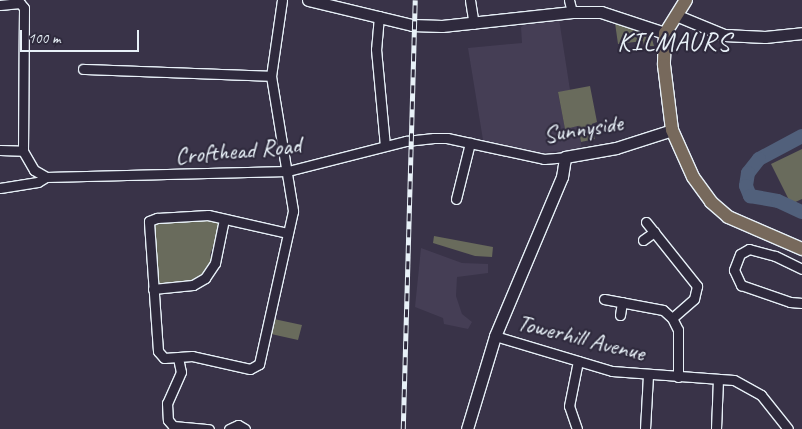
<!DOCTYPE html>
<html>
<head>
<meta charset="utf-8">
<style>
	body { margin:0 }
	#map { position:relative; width:802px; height:429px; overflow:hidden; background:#393348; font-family:Caveat,sans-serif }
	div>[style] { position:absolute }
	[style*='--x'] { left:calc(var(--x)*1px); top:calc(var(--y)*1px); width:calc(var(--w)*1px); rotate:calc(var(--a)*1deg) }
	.built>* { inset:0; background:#453e55 }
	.green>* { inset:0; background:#696b5c }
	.river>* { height:14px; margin:-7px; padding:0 7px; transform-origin:7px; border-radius:7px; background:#51607b }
	.roads { filter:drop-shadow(1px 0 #e8f1f8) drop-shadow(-1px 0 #e8f1f8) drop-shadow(0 1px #e8f1f8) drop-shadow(0 -1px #e8f1f8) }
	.street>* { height:9px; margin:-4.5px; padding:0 4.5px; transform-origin:4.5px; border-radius:4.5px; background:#2f2a3d }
	.secondary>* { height:11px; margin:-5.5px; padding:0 5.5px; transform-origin:5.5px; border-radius:5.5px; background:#2f2a3d }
	.primary>* { height:12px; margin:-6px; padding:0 6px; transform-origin:6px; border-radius:6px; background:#77695c }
	.rail>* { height:4.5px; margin-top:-2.25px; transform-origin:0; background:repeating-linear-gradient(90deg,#2f2a3d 0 8px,#e8f1f8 0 16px); box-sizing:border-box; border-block:1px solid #e8f1f8 }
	span { translate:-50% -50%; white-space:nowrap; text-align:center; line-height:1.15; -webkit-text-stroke:4.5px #2f2a3d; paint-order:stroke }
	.street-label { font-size:24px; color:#e8f1f8 }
	.quarter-label { font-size:26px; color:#e8f1f8; letter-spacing:1px }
	.scale { position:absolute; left:20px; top:30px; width:119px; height:22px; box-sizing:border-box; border:2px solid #e8f1f8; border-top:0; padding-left:6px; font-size:15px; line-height:18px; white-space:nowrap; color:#e8f1f8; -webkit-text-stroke:4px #2f2a3d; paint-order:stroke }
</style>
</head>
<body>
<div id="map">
	<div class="built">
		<i style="clip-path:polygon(559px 19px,570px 90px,558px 93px,565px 128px,578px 126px,582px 149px,538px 153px,483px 140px,468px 48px,522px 43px,521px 27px,528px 23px)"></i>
		<i style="clip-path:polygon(421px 248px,462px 263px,488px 264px,488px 273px,457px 277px,456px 296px,462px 314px,472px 322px,468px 329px,444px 324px,443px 318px,415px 307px)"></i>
	</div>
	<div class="green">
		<i style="clip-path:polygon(615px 23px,650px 32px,654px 46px,644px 46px,643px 41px,618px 44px)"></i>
		<i style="clip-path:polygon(590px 86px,597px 122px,592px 124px,595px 139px,581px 142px,578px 126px,565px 129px,558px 92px)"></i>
		<i style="clip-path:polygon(802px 149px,802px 199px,791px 204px,771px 164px)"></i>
		<i style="clip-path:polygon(197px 218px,222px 221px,210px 255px,212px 259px,208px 269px,195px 281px,159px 285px,155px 282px,155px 243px,150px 229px,154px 222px)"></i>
		<i style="clip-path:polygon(434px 236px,493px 247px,492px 257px,475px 256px,433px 243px)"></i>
		<i style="clip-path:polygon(274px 319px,302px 325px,298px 340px,271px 334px)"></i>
	</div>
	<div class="river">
		<i style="--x:802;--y:136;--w:49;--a:151.9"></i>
		<i style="--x:759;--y:159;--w:18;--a:128"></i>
		<i style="--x:748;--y:173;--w:13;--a:99"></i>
		<i style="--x:746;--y:186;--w:11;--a:68"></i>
		<i style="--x:750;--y:196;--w:28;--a:10"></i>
		<i style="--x:778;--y:201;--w:26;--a:25"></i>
	</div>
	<div class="roads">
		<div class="street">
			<i style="--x:282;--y:0;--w:77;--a:98.2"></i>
			<i style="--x:271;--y:76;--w:137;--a:80.7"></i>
			<i style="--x:293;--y:211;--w:157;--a:102.5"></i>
			<i style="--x:259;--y:364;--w:10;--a:151"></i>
			<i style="--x:250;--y:369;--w:59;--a:-167.4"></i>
			<i style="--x:192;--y:356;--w:28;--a:176"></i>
			<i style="--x:164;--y:358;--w:9;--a:-131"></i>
			<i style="--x:158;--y:351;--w:130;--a:-94"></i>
			<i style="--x:149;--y:221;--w:9;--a:-21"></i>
			<i style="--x:157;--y:218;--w:51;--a:-3.4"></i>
			<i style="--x:208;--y:215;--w:82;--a:12.7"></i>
			<i style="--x:470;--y:0;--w:24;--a:81"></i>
			<i style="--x:569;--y:0;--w:12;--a:76"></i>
			<i style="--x:0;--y:5;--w:20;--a:-6"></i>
			<i style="--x:20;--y:3;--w:6;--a:51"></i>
			<i style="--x:24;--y:8;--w:143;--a:90.4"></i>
			<i style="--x:23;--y:151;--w:22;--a:60"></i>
			<i style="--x:34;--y:170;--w:14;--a:30"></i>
			<i style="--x:46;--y:177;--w:242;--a:-1.4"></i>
			<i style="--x:288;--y:171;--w:122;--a:-14.3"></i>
			<i style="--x:406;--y:141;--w:28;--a:-6"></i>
			<i style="--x:434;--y:138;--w:13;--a:0"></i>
			<i style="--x:447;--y:138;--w:99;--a:12.2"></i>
			<i style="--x:544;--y:159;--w:21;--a:-5"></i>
			<i style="--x:379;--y:16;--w:33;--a:95"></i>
			<i style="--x:376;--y:49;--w:97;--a:84.7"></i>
			<i style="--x:83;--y:69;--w:188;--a:2.1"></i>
			<i style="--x:0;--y:150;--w:23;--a:2"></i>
			<i style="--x:0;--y:188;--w:38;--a:-9"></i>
			<i style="--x:38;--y:182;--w:9;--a:-32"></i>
			<i style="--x:456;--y:199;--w:58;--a:-76"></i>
			<i style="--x:646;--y:222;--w:82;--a:51.4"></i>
			<i style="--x:697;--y:286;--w:13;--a:103"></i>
			<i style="--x:694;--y:299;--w:29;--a:139"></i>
			<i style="--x:643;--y:240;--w:14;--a:-36"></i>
			<i style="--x:802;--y:269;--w:30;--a:-154"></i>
			<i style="--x:775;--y:256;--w:27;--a:-165"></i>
			<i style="--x:749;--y:249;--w:10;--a:151"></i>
			<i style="--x:740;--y:254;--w:17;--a:111"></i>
			<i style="--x:734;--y:270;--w:17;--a:65"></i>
			<i style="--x:741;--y:285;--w:52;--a:19.1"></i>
			<i style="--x:790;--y:302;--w:12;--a:5"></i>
			<i style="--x:153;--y:289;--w:40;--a:-5.7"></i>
			<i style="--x:193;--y:285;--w:14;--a:-30"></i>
			<i style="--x:205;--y:278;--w:18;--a:-56"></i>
			<i style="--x:215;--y:263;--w:45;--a:-78.4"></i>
			<i style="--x:604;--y:299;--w:60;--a:10.6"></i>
			<i style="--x:663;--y:310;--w:12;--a:42"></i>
			<i style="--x:672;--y:318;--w:13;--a:63"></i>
			<i style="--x:678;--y:330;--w:47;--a:90"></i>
			<i style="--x:620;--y:315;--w:13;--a:-81"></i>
			<i style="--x:495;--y:336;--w:122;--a:16.7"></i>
			<i style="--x:612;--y:371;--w:122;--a:4.2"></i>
			<i style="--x:734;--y:380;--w:31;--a:29"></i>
			<i style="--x:761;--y:395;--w:43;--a:51.5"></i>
			<i style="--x:178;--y:358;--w:14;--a:78"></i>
			<i style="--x:181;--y:372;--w:34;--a:114"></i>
			<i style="--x:167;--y:403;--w:17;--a:87"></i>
			<i style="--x:168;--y:420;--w:8;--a:50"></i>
			<i style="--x:173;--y:426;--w:36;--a:5"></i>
			<i style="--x:229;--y:429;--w:10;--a:-24"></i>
			<i style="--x:238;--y:425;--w:8;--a:30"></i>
			<i style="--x:577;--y:429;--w:24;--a:-109"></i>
			<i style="--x:569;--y:406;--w:46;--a:-78.7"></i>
			<i style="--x:645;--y:429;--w:53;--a:-86.8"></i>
			<i style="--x:716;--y:429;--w:50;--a:-87.7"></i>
		</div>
		<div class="secondary">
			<i style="--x:308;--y:0;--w:107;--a:13.5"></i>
			<i style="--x:412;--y:25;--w:30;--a:2"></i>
			<i style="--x:442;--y:26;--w:131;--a:-6.1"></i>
			<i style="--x:572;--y:12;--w:29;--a:0"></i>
			<i style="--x:601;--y:12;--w:67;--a:18.2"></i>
			<i style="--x:678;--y:16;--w:50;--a:22.4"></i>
			<i style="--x:724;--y:35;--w:41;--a:2.8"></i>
			<i style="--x:765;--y:37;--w:37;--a:-6"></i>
			<i style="--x:467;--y:429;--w:97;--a:-73.2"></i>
			<i style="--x:495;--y:336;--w:173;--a:-67.2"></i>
			<i style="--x:562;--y:177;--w:20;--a:-81"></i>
			<i style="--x:565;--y:157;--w:52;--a:-10"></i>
			<i style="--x:616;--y:148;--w:59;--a:-17.8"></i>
		</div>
		<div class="primary">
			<i style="--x:686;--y:0;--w:39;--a:122"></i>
			<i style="--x:665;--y:33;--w:32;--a:92"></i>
			<i style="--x:664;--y:65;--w:65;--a:83"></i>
			<i style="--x:672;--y:130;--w:51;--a:65.9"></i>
			<i style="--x:693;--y:177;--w:31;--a:54"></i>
			<i style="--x:711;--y:202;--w:23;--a:41"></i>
			<i style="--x:728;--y:217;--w:81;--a:23.4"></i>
		</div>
	</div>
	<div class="rail">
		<i style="--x:403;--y:429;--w:429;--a:-88.4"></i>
	</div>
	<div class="street-label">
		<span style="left:583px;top:129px;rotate:-9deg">Sunnyside</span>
		<span style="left:238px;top:151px;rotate:-5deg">Crofthead Road</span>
		<span style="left:581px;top:338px;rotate:14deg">Towerhill Avenue</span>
	</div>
	<div class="quarter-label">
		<span style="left:674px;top:42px">KILMAURS</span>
	</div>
	<div class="scale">100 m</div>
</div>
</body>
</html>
